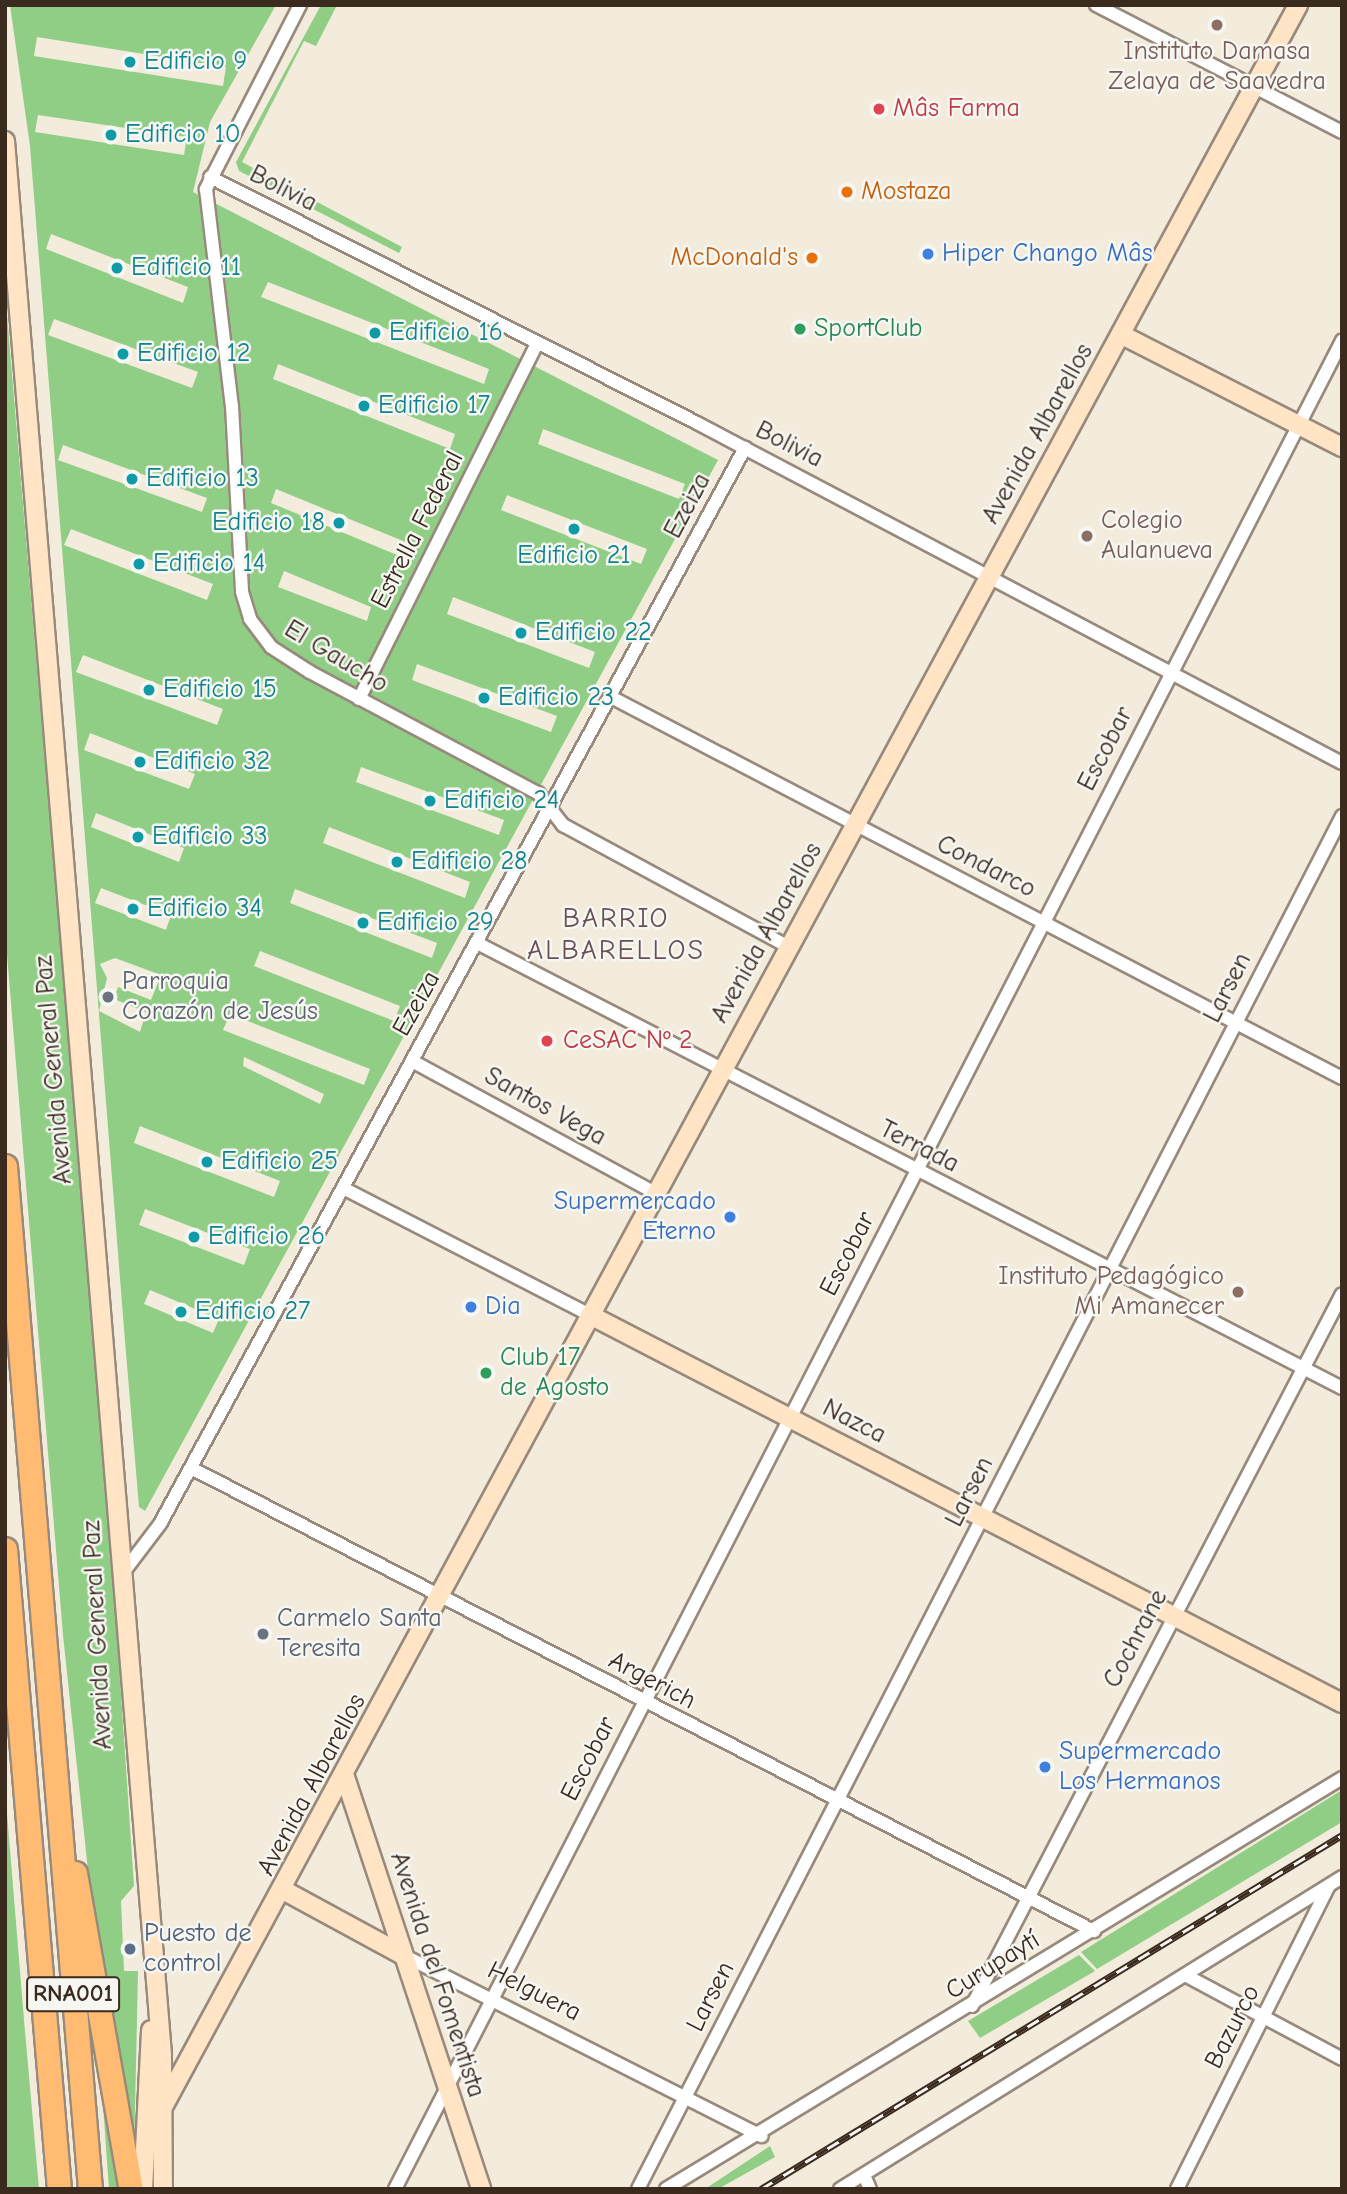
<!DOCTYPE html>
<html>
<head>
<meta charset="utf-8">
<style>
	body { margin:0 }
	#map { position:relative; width:1347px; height:2194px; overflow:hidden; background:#f3ebdb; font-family:"Comic Neue",sans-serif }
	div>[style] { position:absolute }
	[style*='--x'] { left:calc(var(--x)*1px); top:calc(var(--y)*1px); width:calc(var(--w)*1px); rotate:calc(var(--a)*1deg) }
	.green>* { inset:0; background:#8fce84 }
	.roads { filter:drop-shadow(2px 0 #978a7c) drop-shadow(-2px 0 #978a7c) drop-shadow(0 2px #978a7c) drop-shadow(0 -2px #978a7c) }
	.street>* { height:12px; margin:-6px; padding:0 6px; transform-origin:6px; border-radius:6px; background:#fff }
	.secondary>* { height:18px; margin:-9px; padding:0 9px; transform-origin:9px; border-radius:9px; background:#ffe4c6 }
	.highway>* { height:23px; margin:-11.5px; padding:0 11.5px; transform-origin:11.5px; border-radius:11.5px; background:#febb71 }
	.rail>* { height:7px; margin-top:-3.5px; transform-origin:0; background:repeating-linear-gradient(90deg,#f6f6f2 0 13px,#3b2a1e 0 26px); box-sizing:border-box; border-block:2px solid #3b2a1e }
	.dots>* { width:19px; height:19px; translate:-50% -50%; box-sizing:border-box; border:4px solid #f6f6f2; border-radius:50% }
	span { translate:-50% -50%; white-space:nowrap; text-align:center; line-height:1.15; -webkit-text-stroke:5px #f6f6f2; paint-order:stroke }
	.shield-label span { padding:2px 5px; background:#f6f6f2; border:2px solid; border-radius:5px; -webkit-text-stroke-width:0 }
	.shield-label { font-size:24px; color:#3b2a1e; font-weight:700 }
	.education-label { font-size:26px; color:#785e54 }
	.left { translate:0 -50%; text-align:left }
	.right { translate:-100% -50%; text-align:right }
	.culture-label { font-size:26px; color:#0d838f }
	.health-label { font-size:26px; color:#be3a42 }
	.street-label { font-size:26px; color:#3b2a1e }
	.food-label { font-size:26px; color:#c56008 }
	.shop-label { font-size:26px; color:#366cbe }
	.leisure-label { font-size:26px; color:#27864d }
	.worship-label { font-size:26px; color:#5b616d }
	.service-label { font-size:26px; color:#4e5e75 }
	.neighbourhood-label { font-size:28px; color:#6a4f55; letter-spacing:2px }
	.frame { position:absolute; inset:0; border:7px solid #3b2a1e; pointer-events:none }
</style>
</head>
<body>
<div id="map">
	<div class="green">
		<i style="clip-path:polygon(evenodd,10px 5px,276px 5px,210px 122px,193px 192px,718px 460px,145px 1511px,139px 1507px,125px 1341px,30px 146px,10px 5px,37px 37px,226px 67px,223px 86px,34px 56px,37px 37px,10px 5px,38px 115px,187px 137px,184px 155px,35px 132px,38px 115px,10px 5px,51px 234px,188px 287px,183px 303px,46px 249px,51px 234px,10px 5px,268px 282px,489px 369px,484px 384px,261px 297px,268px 282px,10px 5px,54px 319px,198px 372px,192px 388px,48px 335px,54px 319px,10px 5px,278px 364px,455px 434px,450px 449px,273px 379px,278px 364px,10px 5px,543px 429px,685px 484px,679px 499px,538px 444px,543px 429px,10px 5px,63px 445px,207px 498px,202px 512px,58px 460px,63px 445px,10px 5px,276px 489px,408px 543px,402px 557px,271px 503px,276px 489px,10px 5px,507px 495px,647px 549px,641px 564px,501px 510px,507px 495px,10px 5px,71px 529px,213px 584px,207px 600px,64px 545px,71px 529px,10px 5px,284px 571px,371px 607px,367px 621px,278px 587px,284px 571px,10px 5px,453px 597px,595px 652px,589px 668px,447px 614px,453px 597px,10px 5px,83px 655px,223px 709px,217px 725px,76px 672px,83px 655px,10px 5px,417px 664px,557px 716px,551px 732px,412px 680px,417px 664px,10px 5px,90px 733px,195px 774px,189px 789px,84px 750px,90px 733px,10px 5px,361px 767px,504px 820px,499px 835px,356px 782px,361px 767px,10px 5px,96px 813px,184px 848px,179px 862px,91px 827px,96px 813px,10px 5px,329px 827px,470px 882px,465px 898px,323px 843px,329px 827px,10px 5px,101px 888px,171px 915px,166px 930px,95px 903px,101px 888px,10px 5px,295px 889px,437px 943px,432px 958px,290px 903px,295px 889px,10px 5px,260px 951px,400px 1006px,394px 1021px,254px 966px,260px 951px,10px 5px,115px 958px,161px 975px,151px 1000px,118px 987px,114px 999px,146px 1012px,140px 1032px,99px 1011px,107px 978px,100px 964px,115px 958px,10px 5px,230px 1014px,370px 1069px,364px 1085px,223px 1030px,230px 1014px,10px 5px,244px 1057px,324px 1094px,320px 1104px,243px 1066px,244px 1057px,10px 5px,140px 1126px,280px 1181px,274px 1197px,134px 1143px,140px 1126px,10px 5px,145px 1209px,250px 1249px,244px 1265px,139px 1225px,145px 1209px,10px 5px,150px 1290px,219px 1319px,213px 1333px,144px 1304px,150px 1290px)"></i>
		<i style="clip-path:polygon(321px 5px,337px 5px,316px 46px,304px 41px,242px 162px,402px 247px,399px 253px,239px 171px,236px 162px)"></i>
		<i style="clip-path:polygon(5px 292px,108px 1502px,134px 1886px,121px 1901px,124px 1971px,138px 1971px,134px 2157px,92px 1908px,63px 1635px,5px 930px)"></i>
		<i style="clip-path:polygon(5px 1789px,24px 2020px,39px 2189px,8px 2189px,5px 2177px)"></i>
		<i style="clip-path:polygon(1342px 1790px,1342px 1822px,1097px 1969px,1081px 1952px)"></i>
		<i style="clip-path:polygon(1079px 1955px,1095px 1971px,980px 2038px,968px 2021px)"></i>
		<i style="clip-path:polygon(98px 2034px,123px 2189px,109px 2189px)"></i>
		<i style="clip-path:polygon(770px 2146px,775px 2157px,718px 2189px,705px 2189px)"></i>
	</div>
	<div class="roads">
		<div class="street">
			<i style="--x:300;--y:5;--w:207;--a:117.1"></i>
			<i style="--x:206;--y:189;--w:219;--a:83.2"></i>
			<i style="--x:232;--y:406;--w:186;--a:86.9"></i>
			<i style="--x:242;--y:592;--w:28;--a:73"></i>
			<i style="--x:250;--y:619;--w:35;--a:53"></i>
			<i style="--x:271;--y:647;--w:46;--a:32.7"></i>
			<i style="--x:310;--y:672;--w:258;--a:28"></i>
			<i style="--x:538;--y:793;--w:41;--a:52"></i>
			<i style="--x:563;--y:825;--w:257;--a:28.4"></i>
			<i style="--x:1096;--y:5;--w:277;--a:27.3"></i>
			<i style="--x:210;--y:177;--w:546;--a:26.8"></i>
			<i style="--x:697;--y:423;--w:729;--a:27.8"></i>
			<i style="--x:611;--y:697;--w:824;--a:27.53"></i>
			<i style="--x:359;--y:699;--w:397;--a:-63.4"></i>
			<i style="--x:477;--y:943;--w:973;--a:27.22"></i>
			<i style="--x:412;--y:1061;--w:277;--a:28.5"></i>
			<i style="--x:343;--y:1188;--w:278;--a:27.2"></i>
			<i style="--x:191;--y:1468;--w:1015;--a:27.15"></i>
			<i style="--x:122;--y:1574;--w:63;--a:-52.8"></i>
			<i style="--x:160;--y:1524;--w:1225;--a:-61.47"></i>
			<i style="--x:401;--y:1954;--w:404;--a:26.8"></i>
			<i style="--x:1185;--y:1975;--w:178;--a:28.1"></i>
			<i style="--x:972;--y:2006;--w:802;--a:-62.54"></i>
			<i style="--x:864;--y:2175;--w:15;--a:67"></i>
			<i style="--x:395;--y:2189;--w:2077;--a:-62.87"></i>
			<i style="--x:638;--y:2189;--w:1543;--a:-62.85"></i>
			<i style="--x:666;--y:2189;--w:791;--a:-31.3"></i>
			<i style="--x:840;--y:2189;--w:591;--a:-31.86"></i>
			<i style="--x:1177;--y:2189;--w:339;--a:-63.4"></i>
		</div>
		<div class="secondary">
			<i style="--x:5;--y:141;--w:1921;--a:85.31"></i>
			<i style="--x:162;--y:2056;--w:133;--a:89.6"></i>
			<i style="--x:1124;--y:336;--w:245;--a:27"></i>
			<i style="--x:590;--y:1315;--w:846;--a:27.29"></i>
			<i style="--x:345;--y:1777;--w:434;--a:71.7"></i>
			<i style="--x:285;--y:1891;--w:132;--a:28.5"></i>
			<i style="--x:163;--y:2107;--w:2389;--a:-61.63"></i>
			<i style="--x:143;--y:2189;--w:159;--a:-87.1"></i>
		</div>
		<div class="highway">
			<i style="--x:5;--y:1166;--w:1027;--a:85.25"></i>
			<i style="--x:5;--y:1549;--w:642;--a:85.18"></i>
			<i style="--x:75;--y:1873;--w:321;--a:80"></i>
		</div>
	</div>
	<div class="rail">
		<i style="--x:761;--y:2189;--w:680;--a:-31.35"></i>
	</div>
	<div class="dots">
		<i style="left:1217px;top:25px;background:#8d6e63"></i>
		<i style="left:130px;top:62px;background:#0f9aa8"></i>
		<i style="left:879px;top:109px;background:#e0444e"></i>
		<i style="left:111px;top:135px;background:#0f9aa8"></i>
		<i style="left:847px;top:192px;background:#e8710a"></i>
		<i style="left:928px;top:254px;background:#3f7fe0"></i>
		<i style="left:812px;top:258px;background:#e8710a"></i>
		<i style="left:117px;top:268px;background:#0f9aa8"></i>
		<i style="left:800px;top:329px;background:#2e9e5b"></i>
		<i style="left:375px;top:333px;background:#0f9aa8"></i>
		<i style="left:123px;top:354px;background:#0f9aa8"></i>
		<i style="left:364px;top:406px;background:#0f9aa8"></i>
		<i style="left:132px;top:479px;background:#0f9aa8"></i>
		<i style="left:339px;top:523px;background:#0f9aa8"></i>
		<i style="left:574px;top:529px;background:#0f9aa8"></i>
		<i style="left:1087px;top:536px;background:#8d6e63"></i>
		<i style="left:139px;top:564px;background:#0f9aa8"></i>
		<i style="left:521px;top:633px;background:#0f9aa8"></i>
		<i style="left:149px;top:690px;background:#0f9aa8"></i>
		<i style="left:484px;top:698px;background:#0f9aa8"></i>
		<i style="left:140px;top:762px;background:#0f9aa8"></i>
		<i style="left:430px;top:801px;background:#0f9aa8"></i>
		<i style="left:138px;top:837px;background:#0f9aa8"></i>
		<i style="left:397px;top:862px;background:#0f9aa8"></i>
		<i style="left:133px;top:909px;background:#0f9aa8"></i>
		<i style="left:363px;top:923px;background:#0f9aa8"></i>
		<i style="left:108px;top:997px;background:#6b7280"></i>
		<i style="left:547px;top:1041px;background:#e0444e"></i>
		<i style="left:207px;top:1162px;background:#0f9aa8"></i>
		<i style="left:730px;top:1217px;background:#3f7fe0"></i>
		<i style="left:194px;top:1237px;background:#0f9aa8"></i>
		<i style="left:1238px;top:1292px;background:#8d6e63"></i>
		<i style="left:471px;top:1307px;background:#3f7fe0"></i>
		<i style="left:181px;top:1312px;background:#0f9aa8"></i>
		<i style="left:486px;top:1373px;background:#2e9e5b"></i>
		<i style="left:263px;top:1634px;background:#6b7280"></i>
		<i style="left:1045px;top:1767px;background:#3f7fe0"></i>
		<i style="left:130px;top:1949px;background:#5c6f8a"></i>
	</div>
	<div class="shield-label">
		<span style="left:73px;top:1994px">RNA001</span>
	</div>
	<div class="education-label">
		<span style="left:1217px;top:67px">Instituto Damasa<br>Zelaya de Saavedra</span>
		<span class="left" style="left:1101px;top:536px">Colegio<br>Aulanueva</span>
		<span class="right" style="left:1224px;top:1292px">Instituto Pedagógico<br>Mi Amanecer</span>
	</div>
	<div class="culture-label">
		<span class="left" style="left:144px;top:62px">Edificio 9</span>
		<span class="left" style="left:125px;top:135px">Edificio 10</span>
		<span class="left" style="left:131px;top:268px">Edificio 11</span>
		<span class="left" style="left:389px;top:333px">Edificio 16</span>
		<span class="left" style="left:137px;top:354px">Edificio 12</span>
		<span class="left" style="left:378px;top:406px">Edificio 17</span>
		<span class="left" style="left:146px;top:479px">Edificio 13</span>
		<span class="right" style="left:325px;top:523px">Edificio 18</span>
		<span style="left:574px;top:556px">Edificio 21</span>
		<span class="left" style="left:153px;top:564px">Edificio 14</span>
		<span class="left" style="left:535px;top:633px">Edificio 22</span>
		<span class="left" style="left:163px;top:690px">Edificio 15</span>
		<span class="left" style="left:498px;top:698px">Edificio 23</span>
		<span class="left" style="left:154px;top:762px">Edificio 32</span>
		<span class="left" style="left:444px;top:801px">Edificio 24</span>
		<span class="left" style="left:152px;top:837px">Edificio 33</span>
		<span class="left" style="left:411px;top:862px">Edificio 28</span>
		<span class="left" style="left:147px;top:909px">Edificio 34</span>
		<span class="left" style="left:377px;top:923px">Edificio 29</span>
		<span class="left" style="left:221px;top:1162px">Edificio 25</span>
		<span class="left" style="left:208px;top:1237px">Edificio 26</span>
		<span class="left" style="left:195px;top:1312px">Edificio 27</span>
	</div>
	<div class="health-label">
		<span class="left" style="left:893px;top:109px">Mâs Farma</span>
		<span class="left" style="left:563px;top:1041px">CeSAC Nº 2</span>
	</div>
	<div class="street-label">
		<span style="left:283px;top:189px;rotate:27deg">Bolivia</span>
		<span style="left:1038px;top:434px;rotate:-61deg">Avenida Albarellos</span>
		<span style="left:789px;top:445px;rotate:27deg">Bolivia</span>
		<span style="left:688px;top:506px;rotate:-62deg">Ezeiza</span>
		<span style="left:418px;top:530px;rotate:-63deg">Estrella Federal</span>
		<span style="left:336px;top:657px;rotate:31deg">El Gaucho</span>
		<span style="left:1106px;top:749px;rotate:-63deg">Escobar</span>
		<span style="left:986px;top:867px;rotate:27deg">Condarco</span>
		<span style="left:767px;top:933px;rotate:-61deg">Avenida Albarellos</span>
		<span style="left:1228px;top:988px;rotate:-63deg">Larsen</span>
		<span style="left:417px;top:1004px;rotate:-61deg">Ezeiza</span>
		<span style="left:54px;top:1070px;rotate:-95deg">Avenida General Paz</span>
		<span style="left:545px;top:1107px;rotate:29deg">Santos Vega</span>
		<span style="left:919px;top:1147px;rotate:27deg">Terrada</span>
		<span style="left:848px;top:1254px;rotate:-63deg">Escobar</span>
		<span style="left:854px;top:1422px;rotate:27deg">Nazca</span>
		<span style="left:970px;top:1492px;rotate:-63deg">Larsen</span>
		<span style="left:98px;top:1635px;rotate:-93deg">Avenida General Paz</span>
		<span style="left:1136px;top:1639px;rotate:-62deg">Cochrane</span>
		<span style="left:652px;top:1681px;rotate:28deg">Argerich</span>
		<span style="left:589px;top:1759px;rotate:-63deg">Escobar</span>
		<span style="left:312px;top:1785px;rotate:-62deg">Avenida Albarellos</span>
		<span style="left:993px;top:1966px;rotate:-32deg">Curupaytí</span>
		<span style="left:437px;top:1975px;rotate:72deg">Avenida del Fomentista</span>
		<span style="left:534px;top:1992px;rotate:27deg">Helguera</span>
		<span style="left:711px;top:1997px;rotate:-63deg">Larsen</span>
		<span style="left:1233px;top:2027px;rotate:-63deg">Bazurco</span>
	</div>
	<div class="food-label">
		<span class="left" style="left:861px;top:192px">Mostaza</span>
		<span class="right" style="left:798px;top:258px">McDonald's</span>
	</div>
	<div class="shop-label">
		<span class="left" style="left:942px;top:254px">Hiper Chango Mâs</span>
		<span class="right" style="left:716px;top:1217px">Supermercado<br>Eterno</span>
		<span class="left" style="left:485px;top:1307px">Dia</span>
		<span class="left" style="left:1059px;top:1767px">Supermercado<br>Los Hermanos</span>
	</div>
	<div class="leisure-label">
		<span class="left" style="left:814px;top:329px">SportClub</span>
		<span class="left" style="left:500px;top:1373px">Club 17<br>de Agosto</span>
	</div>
	<div class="worship-label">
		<span class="left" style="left:122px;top:997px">Parroquia<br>Corazón de Jesús</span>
		<span class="left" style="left:277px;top:1634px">Carmelo Santa<br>Teresita</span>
	</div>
	<div class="service-label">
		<span class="left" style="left:144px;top:1949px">Puesto de<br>control</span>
	</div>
	<div class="neighbourhood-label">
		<span style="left:616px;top:934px">BARRIO<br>ALBARELLOS</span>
	</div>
	<div class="frame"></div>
</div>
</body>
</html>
